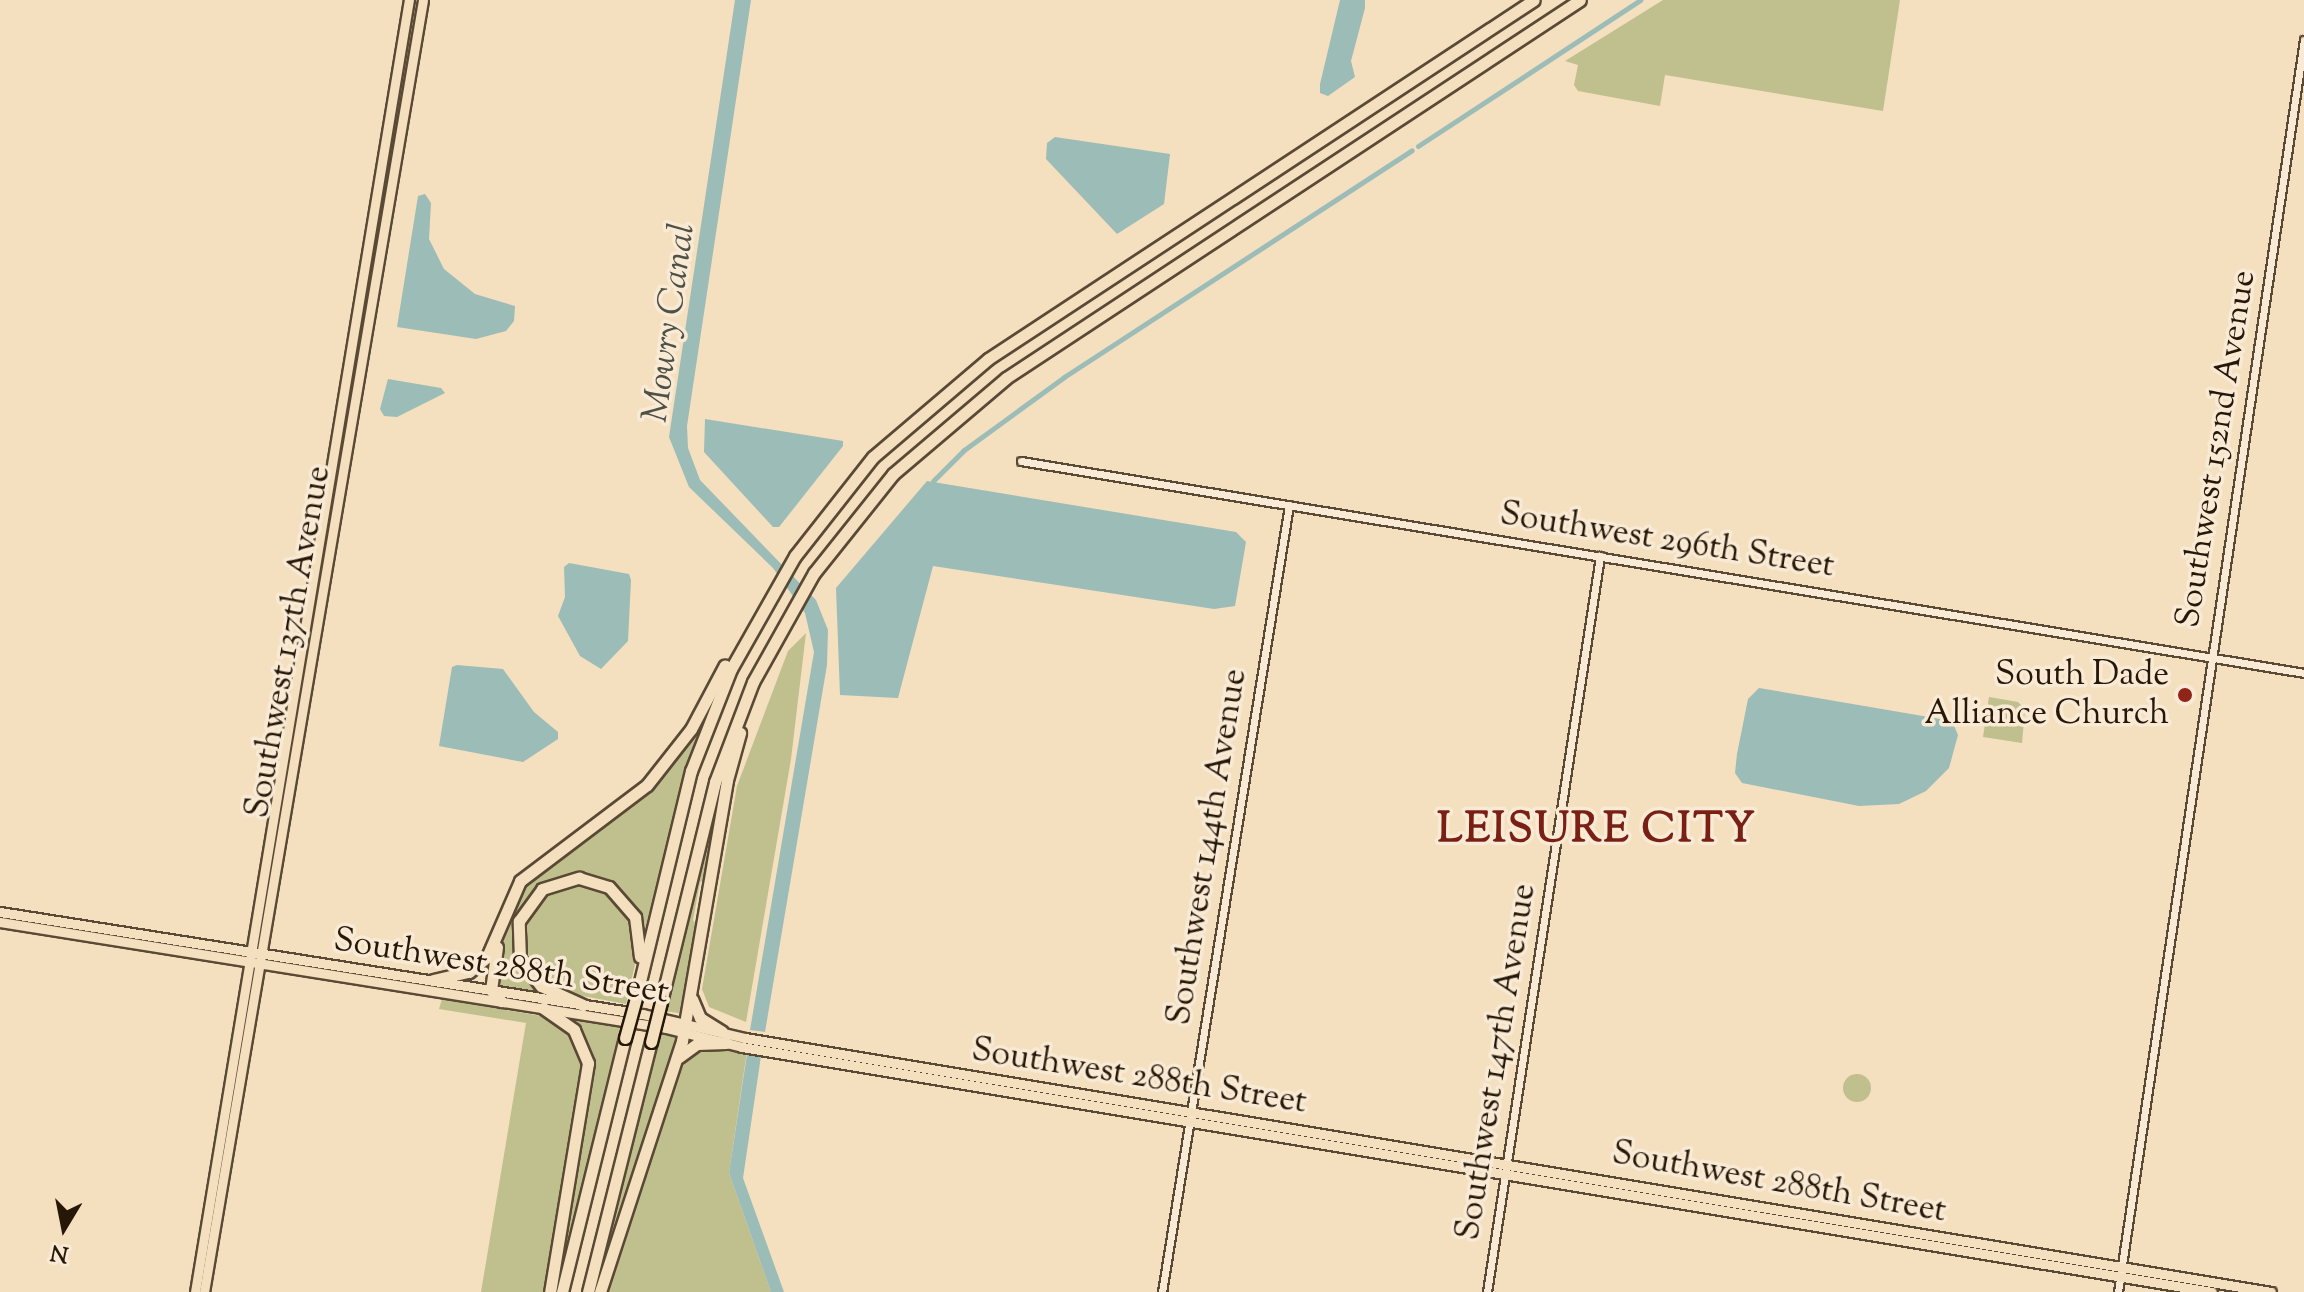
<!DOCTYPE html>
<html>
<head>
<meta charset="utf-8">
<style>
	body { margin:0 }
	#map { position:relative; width:2304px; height:1292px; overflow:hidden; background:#f4dfbf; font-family:"Sorts Mill Goudy",serif }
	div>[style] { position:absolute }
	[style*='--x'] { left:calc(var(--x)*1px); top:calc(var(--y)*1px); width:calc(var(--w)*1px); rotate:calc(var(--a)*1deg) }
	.green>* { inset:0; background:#c0c08e }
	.round { border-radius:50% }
	.water>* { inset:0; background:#9cbcb7 }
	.canal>* { height:5px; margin:-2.5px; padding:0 2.5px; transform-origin:2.5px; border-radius:2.5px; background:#9cbcb7 }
	.roads { filter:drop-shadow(2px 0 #5a4935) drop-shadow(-2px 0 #5a4935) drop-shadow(0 2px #5a4935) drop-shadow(0 -2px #5a4935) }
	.minor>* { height:7px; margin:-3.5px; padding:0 3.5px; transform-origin:3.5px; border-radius:3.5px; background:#f8ead5 }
	.major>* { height:9px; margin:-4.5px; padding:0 4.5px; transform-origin:4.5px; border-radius:4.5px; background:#f4dfbf }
	.highway>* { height:11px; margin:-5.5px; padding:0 5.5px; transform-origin:5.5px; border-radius:5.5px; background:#f4dfbf }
	.bridges { filter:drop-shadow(2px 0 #261707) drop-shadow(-2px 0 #261707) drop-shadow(0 2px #261707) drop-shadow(0 -2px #261707) }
	.highway-bridge>* { height:11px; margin:-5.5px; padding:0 5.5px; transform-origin:5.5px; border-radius:5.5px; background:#f4dfbf }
	.dots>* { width:22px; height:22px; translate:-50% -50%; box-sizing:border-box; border:4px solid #f8ead5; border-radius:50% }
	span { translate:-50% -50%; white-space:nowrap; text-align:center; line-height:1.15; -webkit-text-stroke:7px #f8ead5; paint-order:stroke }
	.street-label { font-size:34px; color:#261707 }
	.poi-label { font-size:34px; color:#261707 }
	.right { translate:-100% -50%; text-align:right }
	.water-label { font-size:36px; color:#4f5145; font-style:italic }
	.district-label { font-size:42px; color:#7a1f14; font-weight:700; letter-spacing:2px }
	.north { position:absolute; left:24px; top:1188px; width:80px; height:80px; -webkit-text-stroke:6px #f8ead5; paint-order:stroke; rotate:190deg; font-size:22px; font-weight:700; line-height:32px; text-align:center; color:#261707 }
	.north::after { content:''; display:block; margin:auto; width:28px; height:36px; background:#261707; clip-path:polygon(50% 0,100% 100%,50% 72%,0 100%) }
</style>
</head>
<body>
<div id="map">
	<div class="green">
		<i style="clip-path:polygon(1663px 0,1900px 0,1883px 111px,1665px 75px,1660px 106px,1578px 91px,1574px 85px,1578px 65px,1565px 61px)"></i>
		<i style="clip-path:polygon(806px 633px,791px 759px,746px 1022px,709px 1007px,702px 989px,737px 786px,788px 651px)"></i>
		<i style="clip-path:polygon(1989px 697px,2018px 702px,2025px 709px,2022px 743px,1983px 737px)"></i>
		<i style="clip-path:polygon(704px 713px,644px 932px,630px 900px,608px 881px,577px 873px,554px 878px,535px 889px,520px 910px,515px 949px,548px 995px,494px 987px,507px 913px,527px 880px,618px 813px)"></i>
		<i style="clip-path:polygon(729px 756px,707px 874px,700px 883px,693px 920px,697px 926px,685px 1014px,664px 1011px)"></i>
		<i style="clip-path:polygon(575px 882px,606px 890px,631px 919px,636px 960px,626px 1004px,550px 990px,526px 965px,522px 921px,542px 893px)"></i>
		<i style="clip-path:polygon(442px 999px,547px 1017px,570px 1029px,584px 1056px,547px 1292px,481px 1292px,526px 1023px,439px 1009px)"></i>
		<i style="clip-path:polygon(565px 1017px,620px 1027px,557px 1292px,552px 1292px,589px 1053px)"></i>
		<i style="clip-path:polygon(659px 1032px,680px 1037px,598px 1286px,616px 1209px)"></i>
		<i style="clip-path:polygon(709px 1046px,747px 1051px,729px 1173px,771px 1292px,603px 1292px,679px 1067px,687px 1052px)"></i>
		<i class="round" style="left:1843px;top:1074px;width:28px;height:28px"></i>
	</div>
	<div class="water">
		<i style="clip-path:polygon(735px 0,751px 0,687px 426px,688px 448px,700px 480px,816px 600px,828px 630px,827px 665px,765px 1032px,750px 1030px,814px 652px,805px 613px,773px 568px,689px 487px,669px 437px)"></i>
		<i style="clip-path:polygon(1340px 0,1365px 0,1365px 8px,1351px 61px,1355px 77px,1328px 96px,1320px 93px,1320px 84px)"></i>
		<i style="clip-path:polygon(1055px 137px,1170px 154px,1164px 204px,1117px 234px,1046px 159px,1047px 143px)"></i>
		<i style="clip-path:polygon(425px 194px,431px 203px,429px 239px,444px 269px,475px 294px,515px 306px,514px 321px,506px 331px,476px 339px,397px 327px,418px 196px)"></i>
		<i style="clip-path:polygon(388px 379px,441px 388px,445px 393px,397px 417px,384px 416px,380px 409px)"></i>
		<i style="clip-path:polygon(705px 419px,843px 441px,843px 446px,779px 527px,773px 527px,704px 452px)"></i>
		<i style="clip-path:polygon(927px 481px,1236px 532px,1246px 542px,1235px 606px,1214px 609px,933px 566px,898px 698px,840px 695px,836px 588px)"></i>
		<i style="clip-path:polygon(569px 563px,629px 574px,631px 580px,628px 641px,601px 669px,580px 656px,558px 616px,565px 597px,564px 567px)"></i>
		<i style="clip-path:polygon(457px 665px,503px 669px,534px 712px,558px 732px,558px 739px,523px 762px,439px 746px,452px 667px)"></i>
		<i style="clip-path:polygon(1759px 688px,1952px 721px,1958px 735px,1949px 768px,1926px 791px,1899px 804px,1859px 806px,1742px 783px,1735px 773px,1737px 754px,1748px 699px)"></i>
		<i style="clip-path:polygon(747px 1054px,761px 1056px,743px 1178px,784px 1292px,771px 1292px,729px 1173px)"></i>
	</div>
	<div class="canal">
		<i style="--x:1418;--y:146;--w:266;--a:-33.3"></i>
		<i style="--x:933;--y:481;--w:44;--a:-45"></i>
		<i style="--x:964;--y:450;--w:124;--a:-36.1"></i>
		<i style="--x:1064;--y:377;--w:415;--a:-33.1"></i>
	</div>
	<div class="roads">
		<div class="minor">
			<i style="--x:1021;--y:461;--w:1300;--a:9.38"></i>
			<i style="--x:1162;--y:1292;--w:797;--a:-80.83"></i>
			<i style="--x:1487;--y:1292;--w:745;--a:-81.27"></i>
			<i style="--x:2118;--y:1292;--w:1266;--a:-81.55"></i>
		</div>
		<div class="major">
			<i style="--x:0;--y:912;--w:650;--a:9.03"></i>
			<i style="--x:642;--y:1014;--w:106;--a:13.1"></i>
			<i style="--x:745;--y:1038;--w:1547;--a:9.45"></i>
			<i style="--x:0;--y:922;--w:674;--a:9.04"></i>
			<i style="--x:666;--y:1028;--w:78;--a:14"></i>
			<i style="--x:742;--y:1047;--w:1490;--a:9.46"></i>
			<i style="--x:195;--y:1292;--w:1310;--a:-80.6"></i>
			<i style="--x:204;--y:1292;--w:1310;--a:-80.38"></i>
		</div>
		<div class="highway">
			<i style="--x:497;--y:947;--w:43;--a:97.9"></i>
			<i style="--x:491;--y:990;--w:15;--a:48"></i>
			<i style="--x:433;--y:980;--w:37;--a:-13"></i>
			<i style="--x:469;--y:972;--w:23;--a:-40"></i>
			<i style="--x:487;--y:957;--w:83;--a:-66.5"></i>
			<i style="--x:520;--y:881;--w:159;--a:-37.1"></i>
			<i style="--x:647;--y:785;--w:71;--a:-51.8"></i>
			<i style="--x:691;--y:729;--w:72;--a:-62"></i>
			<i style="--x:636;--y:998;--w:234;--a:-76.4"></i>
			<i style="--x:691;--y:771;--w:110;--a:-68.6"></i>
			<i style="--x:731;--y:669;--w:130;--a:-60.5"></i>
			<i style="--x:795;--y:556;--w:126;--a:-51.8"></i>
			<i style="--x:873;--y:457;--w:151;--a:-40.4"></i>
			<i style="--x:988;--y:359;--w:653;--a:-33.33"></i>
			<i style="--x:692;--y:999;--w:21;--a:67"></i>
			<i style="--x:700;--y:1018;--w:26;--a:32"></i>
			<i style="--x:661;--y:1002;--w:227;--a:-76.2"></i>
			<i style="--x:715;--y:782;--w:107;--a:-69.2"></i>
			<i style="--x:753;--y:682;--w:125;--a:-60.8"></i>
			<i style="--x:814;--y:573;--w:127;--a:-51.4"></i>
			<i style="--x:893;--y:474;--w:148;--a:-40.3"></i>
			<i style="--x:1006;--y:378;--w:687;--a:-33.37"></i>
			<i style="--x:583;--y:1005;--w:46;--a:-155.7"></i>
			<i style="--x:541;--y:986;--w:34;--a:-128"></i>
			<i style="--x:520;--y:959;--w:38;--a:-92"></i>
			<i style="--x:519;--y:921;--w:39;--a:-54"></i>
			<i style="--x:542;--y:889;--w:39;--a:-17"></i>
			<i style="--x:579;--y:878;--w:31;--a:17"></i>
			<i style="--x:609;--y:887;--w:40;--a:49"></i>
			<i style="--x:635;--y:917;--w:40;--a:82.9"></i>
			<i style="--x:543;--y:1008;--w:38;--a:35"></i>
			<i style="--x:574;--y:1030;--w:36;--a:67"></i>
			<i style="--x:588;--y:1063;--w:232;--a:99.4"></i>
			<i style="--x:679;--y:1057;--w:22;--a:-36"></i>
			<i style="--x:697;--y:1044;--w:29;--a:-2"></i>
			<i style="--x:562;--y:1292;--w:262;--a:-76.1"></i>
			<i style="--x:588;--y:1292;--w:258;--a:-75.9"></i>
			<i style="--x:600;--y:1292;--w:264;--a:-71.9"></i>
			<i style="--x:682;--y:1041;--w:265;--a:-80.2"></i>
			<i style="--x:727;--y:780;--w:49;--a:-74.5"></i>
		</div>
	</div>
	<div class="bridges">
		<div class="highway-bridge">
			<i style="--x:625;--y:1038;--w:41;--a:-74.6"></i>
			<i style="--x:651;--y:1042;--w:41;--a:-76"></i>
		</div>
	</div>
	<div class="dots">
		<i style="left:2185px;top:695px;background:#8f2418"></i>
	</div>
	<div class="street-label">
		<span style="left:2217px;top:449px;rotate:-81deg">Southwest 152nd Avenue</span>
		<span style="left:1667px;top:541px;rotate:9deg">Southwest 296th Street</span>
		<span style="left:289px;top:642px;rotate:-80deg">Southwest 137th Avenue</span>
		<span style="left:1208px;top:847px;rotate:-81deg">Southwest 144th Avenue</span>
		<span style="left:501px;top:967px;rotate:9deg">Southwest 288th Street</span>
		<span style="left:1497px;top:1062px;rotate:-81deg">Southwest 147th Avenue</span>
		<span style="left:1139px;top:1077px;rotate:9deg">Southwest 288th Street</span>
		<span style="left:1779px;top:1183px;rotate:10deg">Southwest 288th Street</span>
	</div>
	<div class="poi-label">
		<span class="right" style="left:2169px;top:695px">South Dade<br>Alliance Church</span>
	</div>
	<div class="water-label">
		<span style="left:671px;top:323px;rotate:-82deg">Mowry Canal</span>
	</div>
	<div class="district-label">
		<span style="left:1597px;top:831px">LEISURE CITY</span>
	</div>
	<div class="north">N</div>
</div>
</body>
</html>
